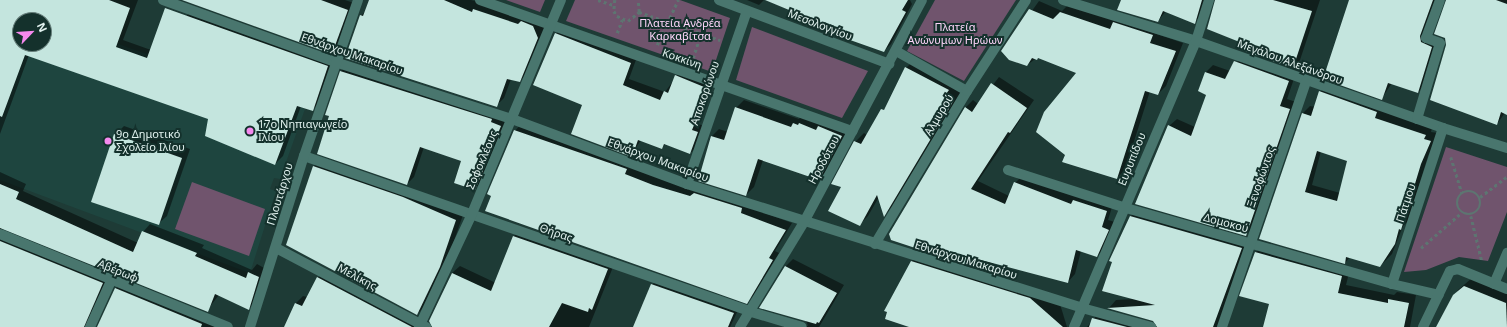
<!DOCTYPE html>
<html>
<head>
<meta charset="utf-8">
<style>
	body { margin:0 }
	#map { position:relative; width:1507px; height:327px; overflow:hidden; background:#1e3b36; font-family:"Noto Sans",sans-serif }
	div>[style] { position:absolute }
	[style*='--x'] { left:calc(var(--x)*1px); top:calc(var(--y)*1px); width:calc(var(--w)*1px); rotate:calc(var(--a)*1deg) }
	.built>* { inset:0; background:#1e453f }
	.green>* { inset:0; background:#70546d }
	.shadow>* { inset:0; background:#0007 }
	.building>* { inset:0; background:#c4e5de }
	.path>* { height:2.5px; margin-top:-1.25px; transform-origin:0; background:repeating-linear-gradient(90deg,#5d7571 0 3px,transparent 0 6px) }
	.path>.ring { margin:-1.25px; padding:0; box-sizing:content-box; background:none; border:2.5px solid #5d7571; border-radius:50% }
	.street>* { height:10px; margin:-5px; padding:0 5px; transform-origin:5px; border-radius:5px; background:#49766e }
	.dots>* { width:11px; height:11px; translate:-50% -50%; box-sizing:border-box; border:2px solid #14312c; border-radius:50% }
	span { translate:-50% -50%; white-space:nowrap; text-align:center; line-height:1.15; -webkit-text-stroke:4px #14312c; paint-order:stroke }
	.park-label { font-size:11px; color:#fed5fa }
	.street-label { font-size:11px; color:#e2f2ef }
	.poi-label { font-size:11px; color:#e2f2ef }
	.left { translate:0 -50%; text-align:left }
	.north { position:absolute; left:12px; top:12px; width:40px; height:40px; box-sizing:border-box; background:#14312c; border:1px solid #667e7a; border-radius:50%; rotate:65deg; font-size:11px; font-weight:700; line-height:16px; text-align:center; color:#e2f2ef }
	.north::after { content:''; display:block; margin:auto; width:14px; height:18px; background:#f589ee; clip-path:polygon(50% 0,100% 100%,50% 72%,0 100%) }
</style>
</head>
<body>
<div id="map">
	<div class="built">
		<i style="clip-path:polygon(evenodd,0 3px,305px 109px,280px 179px,274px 178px,270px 189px,276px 191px,250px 273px,0 180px,0 3px,20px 20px,44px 20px,44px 44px,20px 44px,20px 20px)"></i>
	</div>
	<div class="green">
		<i style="clip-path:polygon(506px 0,545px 0,540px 12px)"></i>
		<i style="clip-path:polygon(575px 0,680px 0,730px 18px,712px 72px,566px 21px)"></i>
		<i style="clip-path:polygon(935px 0,1016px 0,964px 81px,907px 51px)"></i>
		<i style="clip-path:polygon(752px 27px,868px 71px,842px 118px,736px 80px)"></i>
		<i style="clip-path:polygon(1446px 147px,1507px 167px,1507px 212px,1488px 261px,1459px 257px,1426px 270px,1404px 272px)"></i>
		<i style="clip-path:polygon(192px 182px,265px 209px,249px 256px,175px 229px)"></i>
	</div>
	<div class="shadow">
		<i style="clip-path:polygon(evenodd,3px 0,138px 0,123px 40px,151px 50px,195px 8px,335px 59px,320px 102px,312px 110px,301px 106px,283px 156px,275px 164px,209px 118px,29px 55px,0 134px,0 14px,3px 0,20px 20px,44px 20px,44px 44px,20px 44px,20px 20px)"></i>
		<i style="clip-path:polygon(193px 0,345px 0,354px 3px,339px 46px,332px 53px)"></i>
		<i style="clip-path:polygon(370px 0,471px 0,530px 14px,546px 29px,528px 72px,520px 81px,511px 79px,504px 98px,496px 106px,361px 16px,367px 9px)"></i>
		<i style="clip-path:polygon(747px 0,764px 0,759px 5px)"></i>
		<i style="clip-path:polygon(766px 0,910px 0,912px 4px,891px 44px,884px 51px)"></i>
		<i style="clip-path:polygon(1122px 0,1206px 0,1201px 16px,1194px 22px,1166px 11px,1158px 21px)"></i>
		<i style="clip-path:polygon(1216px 0,1320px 0,1300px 60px,1293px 67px,1243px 42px)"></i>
		<i style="clip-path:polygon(1350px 0,1437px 0,1428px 36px,1438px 40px,1425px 85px,1418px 92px,1392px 83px,1382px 98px)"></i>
		<i style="clip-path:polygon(1447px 0,1507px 0,1507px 110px,1497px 124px,1447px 45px)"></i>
		<i style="clip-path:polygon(1039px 1px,1062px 11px,1069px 4px,1183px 43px,1166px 86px,1158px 94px,1150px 91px,1125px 170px,1117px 178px,1066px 155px,1078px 72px,1038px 57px,1027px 65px,1003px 51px)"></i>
		<i style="clip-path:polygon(562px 27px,637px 57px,629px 79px,665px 92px,682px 69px,714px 82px,698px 124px,704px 126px,697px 147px,690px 153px,665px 144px,662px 148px,641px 140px,631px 155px,583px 104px,556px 34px)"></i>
		<i style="clip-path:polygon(1243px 55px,1296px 73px,1287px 99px,1296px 102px,1253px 227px,1246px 234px,1169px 126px,1177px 119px,1195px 127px,1208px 94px,1206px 72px,1213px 65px,1230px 71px)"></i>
		<i style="clip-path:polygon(915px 59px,962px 91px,892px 207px,884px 215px,879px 197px,868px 216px,859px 225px,842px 187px,855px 142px,864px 133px,867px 135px,889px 103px,906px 68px)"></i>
		<i style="clip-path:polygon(348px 64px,508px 119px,482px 182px,474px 189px,462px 161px,424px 147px,414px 177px,407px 184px,318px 151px,330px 116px,326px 114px,341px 71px)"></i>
		<i style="clip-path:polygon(999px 77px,1034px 100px,978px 181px,1009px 196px,1015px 183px,1022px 176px,1113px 204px,1108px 220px,1115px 222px,1104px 249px,1097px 256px,1081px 251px,1075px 274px,1068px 282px,991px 262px,994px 264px,988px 271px,891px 239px,890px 234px,966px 107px,973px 100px,978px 104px)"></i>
		<i style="clip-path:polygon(evenodd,1327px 85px,1432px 128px,1431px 132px,1438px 133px,1428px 156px,1408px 221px,1403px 226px,1392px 254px,1380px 266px,1350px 257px,1345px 263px,1260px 239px,1303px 113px,1310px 106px,1315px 107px,1320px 92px,1327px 85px,1321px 151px,1349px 160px,1340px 193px,1312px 185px,1321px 151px)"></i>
		<i style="clip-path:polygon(744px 100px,799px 119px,801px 116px,849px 129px,827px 171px,819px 179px,763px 160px,754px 187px,746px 195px,711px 137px,719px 129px,728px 132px,736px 108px)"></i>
		<i style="clip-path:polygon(521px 124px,792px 223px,775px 251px,779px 253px,753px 296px,746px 302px,515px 131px)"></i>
		<i style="clip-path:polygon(124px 126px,190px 149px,167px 216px,158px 224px,115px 135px)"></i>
		<i style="clip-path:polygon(322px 158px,464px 212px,448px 258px,426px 305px,417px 314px,314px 166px)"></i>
		<i style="clip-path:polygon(0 172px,26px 184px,23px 191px,138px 243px,143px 232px,150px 224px,204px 245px,202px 248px,252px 270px,257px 264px,266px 269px,256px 301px,248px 309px,219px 295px,207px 310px,2px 228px,5px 232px,110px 275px,88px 327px,0 327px)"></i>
		<i style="clip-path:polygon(1139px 208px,1250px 240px,1218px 327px,1087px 327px,1101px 310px,1156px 325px,1153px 320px,1109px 308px,1116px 300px,1134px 299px,1131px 216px)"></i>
		<i style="clip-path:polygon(522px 229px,615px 262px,589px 327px,285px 327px,296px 303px,303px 296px,307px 297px,318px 278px,325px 270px,424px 325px,432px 326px,452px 273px,460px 266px,496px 283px,514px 236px)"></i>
		<i style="clip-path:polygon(1264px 244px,1350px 269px,1346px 285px,1394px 295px,1397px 292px,1416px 295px,1410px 327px,1264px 327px,1271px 303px,1241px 296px,1256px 252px)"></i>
		<i style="clip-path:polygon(920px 253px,1060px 304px,1067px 327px,913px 327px,911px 262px)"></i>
		<i style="clip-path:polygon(793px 259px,844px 285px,819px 327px,783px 327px,790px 320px,808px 326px,785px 267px)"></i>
		<i style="clip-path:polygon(659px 278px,740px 306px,730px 327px,634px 327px,652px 285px)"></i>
		<i style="clip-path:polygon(1472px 278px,1507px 292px,1507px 327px,1438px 327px,1458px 290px)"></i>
		<i style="clip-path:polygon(123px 281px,221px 327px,106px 327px,116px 288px)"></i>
	</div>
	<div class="building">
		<i style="clip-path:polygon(evenodd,0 0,109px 0,130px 8px,116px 47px,147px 58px,165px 8px,328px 66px,313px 111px,297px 106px,275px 165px,205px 136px,208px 119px,25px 55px,2px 117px,0 116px,0 0,20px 20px,44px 20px,44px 44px,20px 44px,20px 20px)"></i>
		<i style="clip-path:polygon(182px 0,321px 0,348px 10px,332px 54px)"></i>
		<i style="clip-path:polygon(369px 0,444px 0,472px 12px,473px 9px,518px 24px,521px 21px,533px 26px,538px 38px,520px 82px,507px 79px,497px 107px,345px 58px,360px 15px,363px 16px)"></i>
		<i style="clip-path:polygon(765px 0,908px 0,902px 10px,906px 12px,884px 52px,802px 23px,801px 15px)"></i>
		<i style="clip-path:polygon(1121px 0,1202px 0,1195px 24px,1163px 11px,1158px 22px,1117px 10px)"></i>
		<i style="clip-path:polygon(1215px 0,1273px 0,1312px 11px,1293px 68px,1239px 49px,1242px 43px,1207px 29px)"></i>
		<i style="clip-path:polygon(1349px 0,1433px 0,1420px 36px,1421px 42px,1432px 47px,1418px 93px,1388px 83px,1382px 100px,1323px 79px)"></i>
		<i style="clip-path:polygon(1446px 0,1496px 0,1507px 4px,1507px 115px,1501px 112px,1497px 125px,1430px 100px,1446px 45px,1445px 38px,1434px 34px)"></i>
		<i style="clip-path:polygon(1029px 9px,1053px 19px,1060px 12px,1110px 29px,1113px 22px,1153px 35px,1150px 43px,1176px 51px,1158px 95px,1145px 91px,1117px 179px,1062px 162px,1065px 155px,1036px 132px,1044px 112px,1076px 73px,1038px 58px,1037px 60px,1032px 58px,1027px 66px,1009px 60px,1001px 51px)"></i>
		<i style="clip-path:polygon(555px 33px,631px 63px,623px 85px,660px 100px,664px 91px,668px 93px,675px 75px,709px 89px,692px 130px,698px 132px,690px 154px,664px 144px,662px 149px,638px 140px,632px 157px,571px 134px,582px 105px,533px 85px)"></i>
		<i style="clip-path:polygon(1234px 61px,1289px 81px,1280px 106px,1290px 109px,1246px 236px,1135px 204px,1168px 125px,1191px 136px,1206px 95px,1198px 91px,1205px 72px,1225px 79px)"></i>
		<i style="clip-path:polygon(905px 67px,949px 90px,946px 94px,954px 100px,884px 217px,877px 195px,860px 226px,828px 211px,841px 187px,831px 184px,854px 141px,861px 144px,881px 109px,884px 110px)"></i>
		<i style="clip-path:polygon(340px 71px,492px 119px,491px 122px,501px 126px,475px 190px,454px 183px,461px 161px,420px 147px,407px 185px,317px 154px,329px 116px,325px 115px)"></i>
		<i style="clip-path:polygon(991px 83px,1027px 108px,1010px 133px,1008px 132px,971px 189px,1005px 204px,1014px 182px,1071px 204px,1073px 200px,1107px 211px,1102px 227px,1109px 230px,1097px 257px,1076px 250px,1068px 283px,962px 255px,988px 272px,891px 240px,889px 234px,965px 107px,972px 112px)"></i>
		<i style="clip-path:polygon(evenodd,1319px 91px,1377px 112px,1375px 118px,1426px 135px,1424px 139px,1431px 141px,1421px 164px,1401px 230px,1399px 229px,1395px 244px,1380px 267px,1346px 257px,1345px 264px,1259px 239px,1302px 113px,1311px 116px,1319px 91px,1317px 151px,1347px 161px,1337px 201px,1305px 192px,1317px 151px)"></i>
		<i style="clip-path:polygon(735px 107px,791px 127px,793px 123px,798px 125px,799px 123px,816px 130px,818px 126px,842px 136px,819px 180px,758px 159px,746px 196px,698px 181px,711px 136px,724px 140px)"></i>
		<i style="clip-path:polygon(514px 130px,627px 169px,625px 174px,653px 185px,690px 196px,694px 193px,742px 208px,741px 213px,786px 230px,769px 258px,773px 260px,747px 304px,485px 211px,491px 196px,487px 194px)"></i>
		<i style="clip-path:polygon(114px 134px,182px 158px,159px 225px,91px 202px)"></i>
		<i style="clip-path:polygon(313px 166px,403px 197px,456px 220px,440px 267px,417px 315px,286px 245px)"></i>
		<i style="clip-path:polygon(0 184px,19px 192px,16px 199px,133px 252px,142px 231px,197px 253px,195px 256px,246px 278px,248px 272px,259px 277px,249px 310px,215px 294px,208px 312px,0 228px)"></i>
		<i style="clip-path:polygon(1130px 216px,1242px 248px,1213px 327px,1157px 327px,1153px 321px,1107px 308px,1155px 305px,1102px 291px,1112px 262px,1109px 261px)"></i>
		<i style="clip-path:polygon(513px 236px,608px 269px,592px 310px,589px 308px,588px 312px,562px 303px,549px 327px,432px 327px,429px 321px,452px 273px,491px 291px)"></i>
		<i style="clip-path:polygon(0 241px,103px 283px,84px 327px,0 327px)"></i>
		<i style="clip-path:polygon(1255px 252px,1342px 276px,1338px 293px,1388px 303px,1388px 299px,1409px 303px,1404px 327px,1263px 327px,1269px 304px,1239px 296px)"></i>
		<i style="clip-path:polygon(911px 261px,1030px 298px,1063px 327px,909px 327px,885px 319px,887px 312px,884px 311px)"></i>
		<i style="clip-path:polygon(785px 266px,837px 293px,819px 323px,817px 322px,816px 324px,759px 308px)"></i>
		<i style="clip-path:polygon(317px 277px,412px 327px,284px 327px,295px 303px,302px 306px)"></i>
		<i style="clip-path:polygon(651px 284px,734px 313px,728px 327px,633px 327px)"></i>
		<i style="clip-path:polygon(1464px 286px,1506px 303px,1507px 327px,1436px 327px,1453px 295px)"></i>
		<i style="clip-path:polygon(115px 288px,202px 324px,201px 327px,97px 327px)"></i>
		<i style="clip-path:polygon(1092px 318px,1127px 327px,1089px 327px)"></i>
	</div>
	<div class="path">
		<i style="--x:598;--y:0;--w:16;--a:18"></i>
		<i style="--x:615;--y:0;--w:11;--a:95"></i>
		<i style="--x:614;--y:11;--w:6;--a:59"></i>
		<i style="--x:617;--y:16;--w:12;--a:24"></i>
		<i style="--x:628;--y:21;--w:14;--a:-39"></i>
		<i style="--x:639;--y:12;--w:12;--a:-95"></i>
		<i style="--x:639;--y:12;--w:86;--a:19.1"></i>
		<i style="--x:617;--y:33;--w:14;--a:-69"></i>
		<i style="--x:657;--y:45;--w:50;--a:-65"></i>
		<i style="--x:693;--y:58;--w:25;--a:-72"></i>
		<i style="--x:1451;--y:157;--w:38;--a:73"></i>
		<i class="ring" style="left:1457px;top:191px;width:21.5px;height:21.5px"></i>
		<i style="--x:1480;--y:197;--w:34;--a:-37"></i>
		<i style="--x:1471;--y:216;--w:46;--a:76.3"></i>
		<i style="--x:1421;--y:248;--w:53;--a:-41.2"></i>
	</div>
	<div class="street">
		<i style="--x:163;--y:0;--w:183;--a:19.8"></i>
		<i style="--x:335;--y:62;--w:186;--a:17.9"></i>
		<i style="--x:512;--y:119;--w:187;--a:20.4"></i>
		<i style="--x:687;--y:184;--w:414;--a:17.4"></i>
		<i style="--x:1082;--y:308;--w:72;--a:15.4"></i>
		<i style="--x:480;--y:0;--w:395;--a:19.4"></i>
		<i style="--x:719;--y:0;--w:182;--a:20.6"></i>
		<i style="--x:1063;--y:0;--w:139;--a:17.1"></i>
		<i style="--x:1196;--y:41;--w:262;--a:19.4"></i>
		<i style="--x:1443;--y:128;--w:67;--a:17.4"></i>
		<i style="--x:896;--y:51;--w:81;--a:29.4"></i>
		<i style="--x:1417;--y:119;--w:79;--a:-73.2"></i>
		<i style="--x:1440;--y:43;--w:15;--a:-160"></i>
		<i style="--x:1426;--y:38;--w:40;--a:-69.8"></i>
		<i style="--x:304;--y:156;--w:470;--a:19.2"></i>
		<i style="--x:748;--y:311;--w:56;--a:16.5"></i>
		<i style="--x:1008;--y:170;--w:124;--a:17.9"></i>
		<i style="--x:1126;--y:208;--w:277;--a:15.9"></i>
		<i style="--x:1392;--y:284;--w:48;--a:13.2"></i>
		<i style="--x:687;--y:184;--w:183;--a:-70.9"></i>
		<i style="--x:0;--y:234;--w:246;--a:22.2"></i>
		<i style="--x:875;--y:244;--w:179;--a:-59"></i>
		<i style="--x:967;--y:91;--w:108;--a:-57"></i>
		<i style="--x:276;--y:248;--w:170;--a:27.8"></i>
		<i style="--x:1392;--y:284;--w:164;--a:-71.9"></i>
		<i style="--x:1494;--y:284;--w:34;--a:-67"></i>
		<i style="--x:90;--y:327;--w:51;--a:-65.5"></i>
		<i style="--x:250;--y:327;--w:179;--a:-72.5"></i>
		<i style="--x:304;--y:156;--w:165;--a:-70.9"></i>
		<i style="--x:419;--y:327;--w:123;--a:-64.9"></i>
		<i style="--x:471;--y:216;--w:234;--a:-67.4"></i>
		<i style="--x:740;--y:327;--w:123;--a:-58.6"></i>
		<i style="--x:804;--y:222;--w:251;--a:-62"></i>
		<i style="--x:1074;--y:327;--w:311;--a:-66.9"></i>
		<i style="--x:1196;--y:41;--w:43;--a:-72.4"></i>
		<i style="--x:1222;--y:327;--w:260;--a:-71.1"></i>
		<i style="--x:1423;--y:327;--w:62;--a:-64.3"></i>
		<i style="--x:1450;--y:271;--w:8;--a:-14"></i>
		<i style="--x:1458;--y:269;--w:53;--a:22.2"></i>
	</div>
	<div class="dots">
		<i style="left:250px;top:131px;background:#f589ee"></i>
		<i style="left:108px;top:141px;background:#f589ee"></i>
	</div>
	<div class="park-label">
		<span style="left:680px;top:30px">Πλατεία Ανδρέα<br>Καρκαβίτσα</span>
		<span style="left:955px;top:34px">Πλατεία<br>Ανώνυμων Ηρώων</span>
	</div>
	<div class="street-label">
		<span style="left:820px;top:25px;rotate:21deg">Μεσολογγίου</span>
		<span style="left:352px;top:54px;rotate:19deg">Εθνάρχου Μακαρίου</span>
		<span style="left:682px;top:59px;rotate:19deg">Κοκκίνη</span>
		<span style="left:1290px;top:62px;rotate:20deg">Μεγάλου Αλεξάνδρου</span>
		<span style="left:705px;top:93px;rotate:-71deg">Αποκορώνου</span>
		<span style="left:939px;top:115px;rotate:-59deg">Αλμυρού</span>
		<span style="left:1132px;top:159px;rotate:-68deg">Ευρυπίδου</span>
		<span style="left:482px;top:160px;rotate:-67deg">Σοφοκλέους</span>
		<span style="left:658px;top:160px;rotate:20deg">Εθνάρχου Μακαρίου</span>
		<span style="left:824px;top:160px;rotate:-62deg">Ηροδότου</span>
		<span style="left:1261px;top:177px;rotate:-71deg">Ξενοφώντος</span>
		<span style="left:280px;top:194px;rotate:-73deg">Πλουτάρχου</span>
		<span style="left:1406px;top:203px;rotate:-72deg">Πάτμου</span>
		<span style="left:1226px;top:223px;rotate:15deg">Δομοκού</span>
		<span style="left:556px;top:233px;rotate:19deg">Θήρας</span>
		<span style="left:966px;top:260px;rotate:17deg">Εθνάρχου Μακαρίου</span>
		<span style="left:118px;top:271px;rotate:22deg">Αβέρωφ</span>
		<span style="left:357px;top:277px;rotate:28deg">Μελίκης</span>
	</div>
	<div class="poi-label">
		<span class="left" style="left:258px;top:131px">17ο Νηπιαγωγείο<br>Ιλίου</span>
		<span class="left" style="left:116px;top:141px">9ο Δημοτικό<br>Σχολείο Ιλίου</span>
	</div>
	<div class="north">N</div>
</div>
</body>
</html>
